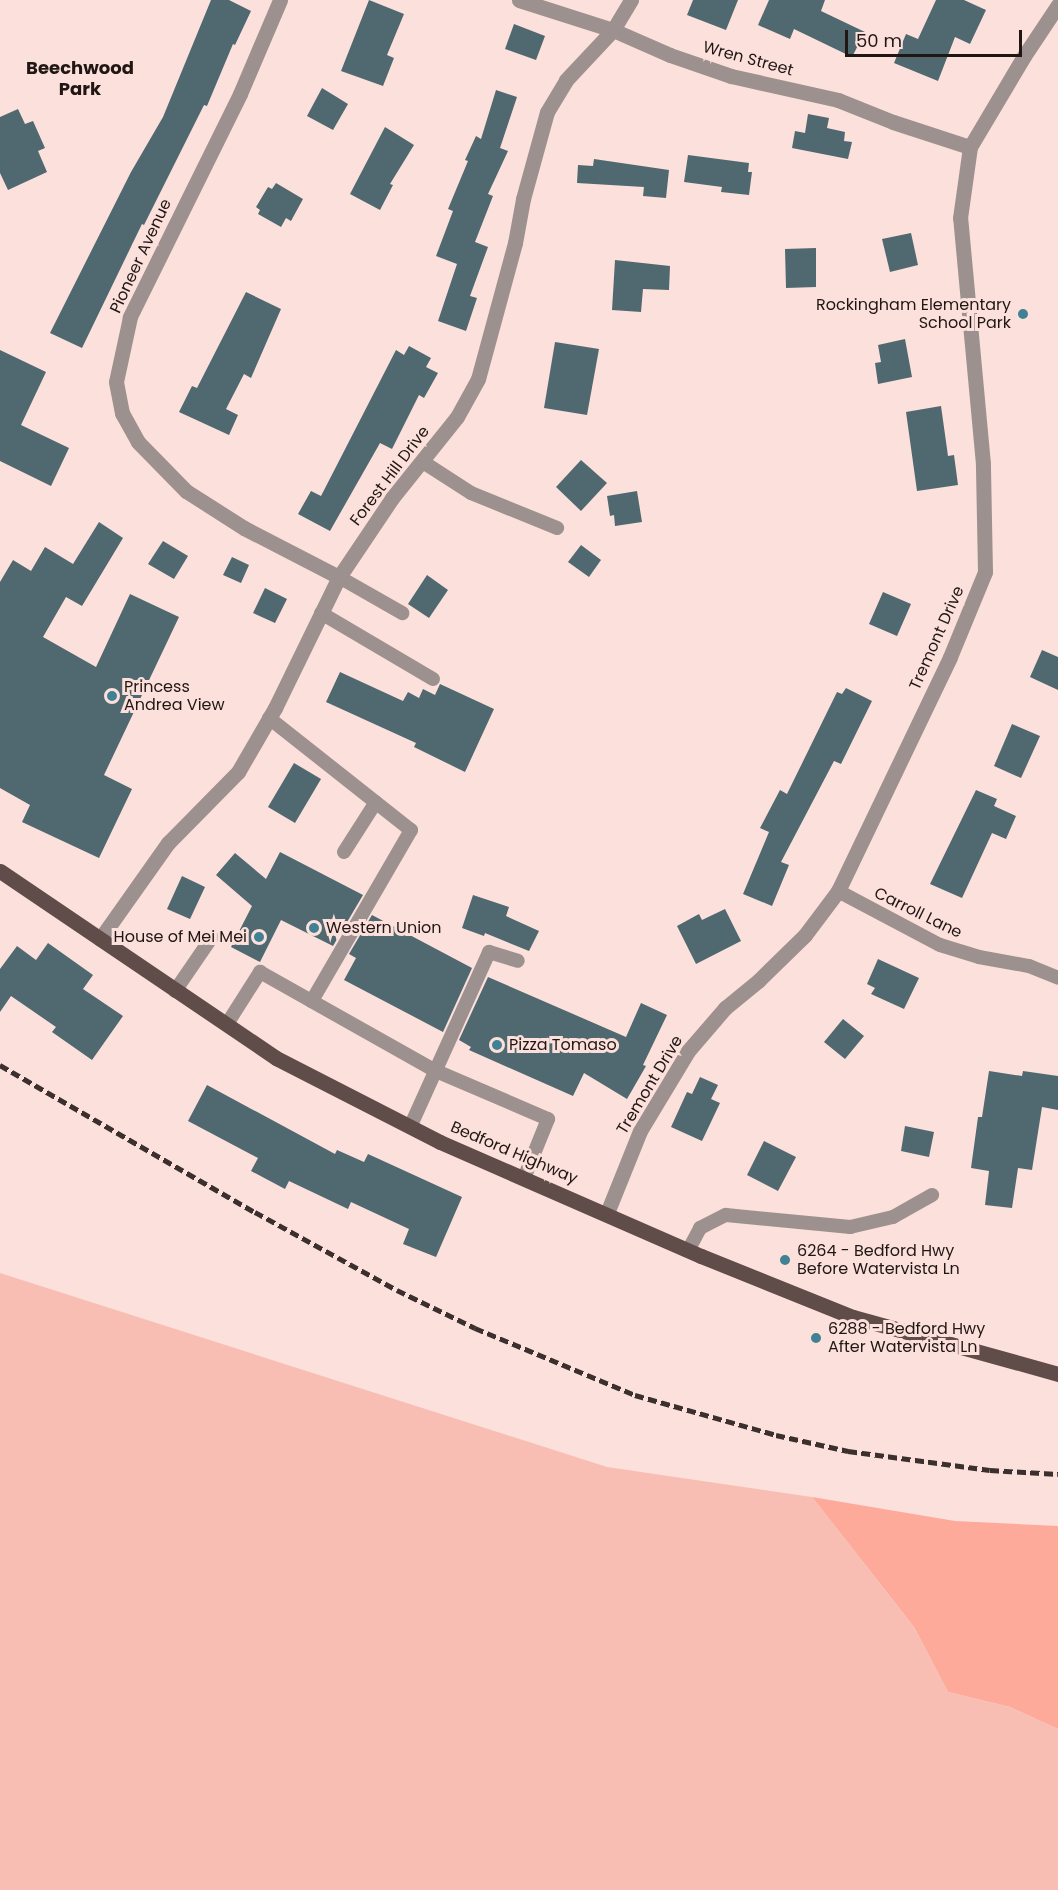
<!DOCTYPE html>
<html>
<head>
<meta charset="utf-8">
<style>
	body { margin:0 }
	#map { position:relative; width:1058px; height:1890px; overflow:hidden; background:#fce0db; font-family:Poppins,sans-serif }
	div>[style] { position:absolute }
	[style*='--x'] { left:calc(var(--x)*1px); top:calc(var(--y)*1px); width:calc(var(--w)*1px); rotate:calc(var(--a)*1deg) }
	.green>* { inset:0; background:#fdaa9b }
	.water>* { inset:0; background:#f9beb3 }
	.building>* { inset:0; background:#506870 }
	.lane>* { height:14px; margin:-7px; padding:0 7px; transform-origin:7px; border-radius:7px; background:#9d918f }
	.street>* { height:15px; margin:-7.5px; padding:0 7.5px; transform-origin:7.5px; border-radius:7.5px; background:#9d918f }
	.primary>* { height:15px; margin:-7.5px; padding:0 7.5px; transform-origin:7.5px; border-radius:7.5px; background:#604c49 }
	.rail>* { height:4.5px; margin-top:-2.25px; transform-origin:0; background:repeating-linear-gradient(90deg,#3b302e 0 9px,transparent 0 13.5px) }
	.dots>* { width:16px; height:16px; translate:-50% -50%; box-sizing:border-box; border:3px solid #fce0db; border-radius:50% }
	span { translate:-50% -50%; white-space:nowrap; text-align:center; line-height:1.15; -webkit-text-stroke:6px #fce0db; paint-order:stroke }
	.street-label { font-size:16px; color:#201715 }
	.poi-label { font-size:16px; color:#201715 }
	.right { translate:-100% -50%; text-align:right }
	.left { translate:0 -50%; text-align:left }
	.neighbourhood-label { font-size:18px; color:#201715; font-weight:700 }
	.scale { position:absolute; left:845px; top:30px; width:177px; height:27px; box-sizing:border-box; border:3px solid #201715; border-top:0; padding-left:8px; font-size:18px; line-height:21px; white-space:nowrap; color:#201715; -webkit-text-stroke:4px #fce0db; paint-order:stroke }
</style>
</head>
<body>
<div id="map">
	<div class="green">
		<i style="clip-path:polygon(812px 1497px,955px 1521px,1058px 1526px,1058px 1729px,1010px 1707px,948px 1692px,914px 1627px)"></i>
	</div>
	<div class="water">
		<i style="clip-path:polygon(0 1273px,607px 1467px,812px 1497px,914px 1627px,948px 1692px,1010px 1707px,1058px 1729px,1058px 1890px,0 1890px)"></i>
	</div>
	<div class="building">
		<i style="clip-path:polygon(211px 0,229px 0,251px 11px,235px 45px,233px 44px,207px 106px,204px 105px,144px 225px,142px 224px,82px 348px,50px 333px,131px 172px,163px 117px)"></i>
		<i style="clip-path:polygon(369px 0,404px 14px,387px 55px,394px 58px,383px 86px,341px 71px)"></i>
		<i style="clip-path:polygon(693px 0,738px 0,726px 30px,687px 15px)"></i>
		<i style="clip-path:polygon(769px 0,825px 0,821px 11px,865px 32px,852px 57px,794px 29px,790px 39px,758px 25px)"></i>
		<i style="clip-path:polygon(936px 0,964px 0,986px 10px,970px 44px,955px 37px,938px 81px,894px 63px,906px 34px,918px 39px)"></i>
		<i style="clip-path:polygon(514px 24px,545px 36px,536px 60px,505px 49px)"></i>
		<i style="clip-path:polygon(322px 88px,348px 104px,333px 130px,307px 116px)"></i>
		<i style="clip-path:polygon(496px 90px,517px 97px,500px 148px,508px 151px,488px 194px,493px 196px,475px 242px,488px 247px,470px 296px,477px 298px,466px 331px,438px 321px,457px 264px,436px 256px,453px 211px,448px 209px,468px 161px,465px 160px,476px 136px,481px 139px)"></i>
		<i style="clip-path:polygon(18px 109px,25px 124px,33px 121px,45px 148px,38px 151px,47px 172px,8px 190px,0 173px,0 117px)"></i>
		<i style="clip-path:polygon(808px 114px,829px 118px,827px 128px,845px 132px,844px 141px,852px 142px,848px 159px,792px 148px,795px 131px,805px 133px)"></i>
		<i style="clip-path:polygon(385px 127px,414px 145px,390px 184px,393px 185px,380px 210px,350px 194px)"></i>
		<i style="clip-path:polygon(688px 155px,749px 163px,748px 172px,752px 172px,749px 195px,721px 192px,722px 187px,684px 182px)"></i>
		<i style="clip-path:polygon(594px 159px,669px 170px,666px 198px,643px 196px,644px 187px,577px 183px,578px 165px,593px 166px)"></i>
		<i style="clip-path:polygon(276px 183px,303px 199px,291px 221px,286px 218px,281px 227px,258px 214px,260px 210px,256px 207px,268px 187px,272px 189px)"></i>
		<i style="clip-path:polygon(911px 233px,918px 265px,890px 272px,882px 239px)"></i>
		<i style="clip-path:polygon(816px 248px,816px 287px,786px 288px,785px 249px)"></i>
		<i style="clip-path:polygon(615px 260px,670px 266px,669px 290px,643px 289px,641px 312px,612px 310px)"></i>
		<i style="clip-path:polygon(246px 292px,281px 309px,251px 378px,244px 374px,226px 409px,238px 415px,229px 435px,179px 412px,192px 386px,197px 388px)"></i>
		<i style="clip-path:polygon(905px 339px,912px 377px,878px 384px,875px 363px,881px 362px,878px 345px)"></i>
		<i style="clip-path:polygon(555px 342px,599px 349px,587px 415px,544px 408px)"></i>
		<i style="clip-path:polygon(409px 346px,431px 358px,426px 367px,438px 373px,424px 398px,419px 395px,392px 449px,380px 443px,330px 531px,298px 514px,311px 491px,321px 496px,396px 350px,404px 355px)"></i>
		<i style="clip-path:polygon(0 350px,46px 372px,21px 425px,69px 448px,51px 486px,0 461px)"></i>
		<i style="clip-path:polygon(941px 406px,948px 456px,954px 455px,958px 485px,917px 491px,906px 412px)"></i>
		<i style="clip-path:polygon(581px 460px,607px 483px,581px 511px,556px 487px)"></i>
		<i style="clip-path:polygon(637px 491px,642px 522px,615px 526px,614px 515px,610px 516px,607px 496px)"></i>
		<i style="clip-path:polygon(99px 522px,123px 538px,82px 606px,66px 597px,43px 637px,96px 667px,130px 594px,179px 617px,104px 775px,132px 789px,99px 858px,22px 822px,30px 805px,0 788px,0 582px,13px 560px,31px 571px,45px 547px,73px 564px)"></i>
		<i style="clip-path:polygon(163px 541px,188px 556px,174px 579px,148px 564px)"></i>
		<i style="clip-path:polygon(581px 545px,601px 560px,589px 577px,568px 562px)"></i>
		<i style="clip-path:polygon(232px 557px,249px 565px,241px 583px,223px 575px)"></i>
		<i style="clip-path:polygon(427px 575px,448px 590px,429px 618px,408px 604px)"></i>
		<i style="clip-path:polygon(265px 588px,287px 599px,275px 623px,253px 613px)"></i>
		<i style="clip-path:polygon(883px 592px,911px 604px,897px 636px,869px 624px)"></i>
		<i style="clip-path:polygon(1042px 650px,1058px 657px,1058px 690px,1030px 677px)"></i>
		<i style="clip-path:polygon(340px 672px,403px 701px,408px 692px,419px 698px,423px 689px,435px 695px,440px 684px,494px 709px,465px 772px,414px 747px,416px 743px,326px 702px)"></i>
		<i style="clip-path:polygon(846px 688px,872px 701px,841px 764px,834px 761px,781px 862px,789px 865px,772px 906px,743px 894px,769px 832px,760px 828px,780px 790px,787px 794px,837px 692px,842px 694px)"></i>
		<i style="clip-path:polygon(1012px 724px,1040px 736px,1021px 778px,994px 766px)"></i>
		<i style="clip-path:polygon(294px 763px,321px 779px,295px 823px,268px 807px)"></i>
		<i style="clip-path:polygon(976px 790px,997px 799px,994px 806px,1016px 816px,1006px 839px,992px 833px,962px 898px,930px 884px)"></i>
		<i style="clip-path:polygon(280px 852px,363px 895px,333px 946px,281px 920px,260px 962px,231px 947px,252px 906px,216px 875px,235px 853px,266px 879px)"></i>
		<i style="clip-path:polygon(182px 876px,205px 887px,190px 919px,167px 909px)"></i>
		<i style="clip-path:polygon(473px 895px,509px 907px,506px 916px,539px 931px,529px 951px,485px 933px,484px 936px,462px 928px)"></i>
		<i style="clip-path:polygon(725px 909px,741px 941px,696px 964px,677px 926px,699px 914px,702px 920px)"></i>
		<i style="clip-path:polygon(372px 915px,472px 968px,443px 1032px,344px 980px,356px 958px,349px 954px)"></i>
		<i style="clip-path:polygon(48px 943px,93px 975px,83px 989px,123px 1016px,92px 1060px,52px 1032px,56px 1027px,11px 996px,0 1012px,0 969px,17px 946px,36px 960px)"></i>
		<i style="clip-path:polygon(878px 959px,919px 978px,904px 1009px,871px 994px,875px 988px,867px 984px)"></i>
		<i style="clip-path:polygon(488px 977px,626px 1037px,641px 1003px,667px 1015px,643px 1065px,646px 1066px,627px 1099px,584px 1073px,573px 1096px,469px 1050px,471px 1047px,459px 1040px)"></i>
		<i style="clip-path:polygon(843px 1019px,864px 1036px,845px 1059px,824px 1042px)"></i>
		<i style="clip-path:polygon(989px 1071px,1022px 1076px,1023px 1071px,1058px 1076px,1058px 1110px,1042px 1107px,1032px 1170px,1018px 1168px,1012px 1208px,985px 1205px,989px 1171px,971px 1168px,978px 1117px,982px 1117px)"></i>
		<i style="clip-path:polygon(700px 1077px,718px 1085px,711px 1099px,720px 1103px,702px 1141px,671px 1127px,687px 1092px,692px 1094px)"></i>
		<i style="clip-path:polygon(207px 1085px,335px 1154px,337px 1150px,364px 1162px,368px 1154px,462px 1197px,436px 1257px,403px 1244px,409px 1229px,351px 1202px,348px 1209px,289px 1181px,285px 1189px,251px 1171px,258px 1158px,188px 1121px)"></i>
		<i style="clip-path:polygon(905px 1126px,934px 1132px,929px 1157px,901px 1151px)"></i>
		<i style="clip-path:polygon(764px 1141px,796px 1157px,778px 1191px,747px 1175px)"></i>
	</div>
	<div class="lane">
		<i style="--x:423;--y:462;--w:57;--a:32.9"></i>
		<i style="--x:471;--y:493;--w:93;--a:22.1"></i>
		<i style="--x:339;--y:577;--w:73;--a:29.7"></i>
		<i style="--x:321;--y:613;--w:130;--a:30.5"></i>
		<i style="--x:269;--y:718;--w:181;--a:38.3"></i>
		<i style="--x:411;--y:830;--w:198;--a:120.1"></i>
		<i style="--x:344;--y:852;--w:59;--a:-57.4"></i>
		<i style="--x:838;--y:891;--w:115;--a:27.9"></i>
		<i style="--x:940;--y:945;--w:41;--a:17.1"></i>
		<i style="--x:979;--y:957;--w:51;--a:10.2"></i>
		<i style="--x:1029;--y:966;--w:31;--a:22"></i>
		<i style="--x:175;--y:991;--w:65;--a:-55.6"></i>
		<i style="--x:227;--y:1024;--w:62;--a:-57.6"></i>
		<i style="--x:260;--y:972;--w:202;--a:29.4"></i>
		<i style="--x:436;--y:1071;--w:122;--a:23.2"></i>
		<i style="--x:548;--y:1119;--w:64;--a:112.1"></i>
		<i style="--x:411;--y:1125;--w:190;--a:-65.7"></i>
		<i style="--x:489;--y:952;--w:30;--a:17"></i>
		<i style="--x:689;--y:1249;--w:24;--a:-62"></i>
		<i style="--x:700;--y:1228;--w:29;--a:-27"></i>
		<i style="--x:726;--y:1215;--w:125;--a:5.5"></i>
		<i style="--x:850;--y:1227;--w:44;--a:-13.1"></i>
		<i style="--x:893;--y:1217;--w:45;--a:-29.4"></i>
	</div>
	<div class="street">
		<i style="--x:280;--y:0;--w:102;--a:113.1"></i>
		<i style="--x:240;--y:94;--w:249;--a:116.3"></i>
		<i style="--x:130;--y:317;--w:66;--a:102.2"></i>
		<i style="--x:116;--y:382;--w:32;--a:79"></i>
		<i style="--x:122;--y:413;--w:33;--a:61"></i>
		<i style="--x:138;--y:442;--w:69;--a:45.6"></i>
		<i style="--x:186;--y:491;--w:69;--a:32.5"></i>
		<i style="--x:244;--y:528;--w:107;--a:27.3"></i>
		<i style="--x:519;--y:0;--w:99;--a:17.7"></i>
		<i style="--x:613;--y:30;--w:62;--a:23.7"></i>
		<i style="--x:670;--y:55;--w:65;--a:19"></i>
		<i style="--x:731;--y:76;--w:110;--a:12.6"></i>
		<i style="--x:838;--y:100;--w:59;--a:21.8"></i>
		<i style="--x:893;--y:122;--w:81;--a:18"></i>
		<i style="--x:100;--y:939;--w:118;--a:-54.7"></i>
		<i style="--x:168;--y:843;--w:100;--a:-45.4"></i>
		<i style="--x:238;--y:772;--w:74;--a:-60"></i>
		<i style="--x:275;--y:708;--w:146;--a:-64"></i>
		<i style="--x:339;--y:577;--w:95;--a:-56.1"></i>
		<i style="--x:392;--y:498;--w:104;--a:-51.3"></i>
		<i style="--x:457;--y:417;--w:43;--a:-61.1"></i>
		<i style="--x:478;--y:379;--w:141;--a:-74.8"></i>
		<i style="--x:515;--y:243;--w:45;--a:-79.7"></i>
		<i style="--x:523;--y:199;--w:90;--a:-74.6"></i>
		<i style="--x:547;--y:112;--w:37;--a:-59"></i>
		<i style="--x:566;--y:80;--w:69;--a:-46.8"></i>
		<i style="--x:613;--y:30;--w:35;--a:-59"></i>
		<i style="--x:607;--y:1213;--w:88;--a:-68.1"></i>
		<i style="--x:640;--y:1131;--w:93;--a:-59"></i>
		<i style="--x:688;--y:1051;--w:57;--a:-49.3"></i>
		<i style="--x:725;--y:1008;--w:43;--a:-39.3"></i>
		<i style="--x:758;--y:981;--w:66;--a:-44.4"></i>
		<i style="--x:805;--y:935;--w:55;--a:-53.1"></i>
		<i style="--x:838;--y:891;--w:259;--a:-64.4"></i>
		<i style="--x:950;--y:657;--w:92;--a:-67.6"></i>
		<i style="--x:985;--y:572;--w:108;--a:-91.1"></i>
		<i style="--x:983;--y:464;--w:247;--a:-95.3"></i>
		<i style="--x:960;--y:218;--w:72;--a:-82"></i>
		<i style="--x:970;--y:147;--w:106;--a:-59.3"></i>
		<i style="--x:1024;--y:56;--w:61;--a:-56.3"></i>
	</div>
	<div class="primary">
		<i style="--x:0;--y:871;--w:333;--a:34.1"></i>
		<i style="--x:276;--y:1058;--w:184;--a:27.1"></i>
		<i style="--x:440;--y:1142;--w:285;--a:23.6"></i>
		<i style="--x:701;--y:1256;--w:164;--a:21.9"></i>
		<i style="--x:853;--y:1317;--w:213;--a:15.5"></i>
	</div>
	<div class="rail">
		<i style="--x:0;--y:1065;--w:294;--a:30"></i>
		<i style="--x:255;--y:1212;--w:162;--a:28.8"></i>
		<i style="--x:397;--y:1290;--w:87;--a:26"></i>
		<i style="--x:475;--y:1328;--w:173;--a:22.7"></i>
		<i style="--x:635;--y:1395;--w:147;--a:15.8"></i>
		<i style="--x:776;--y:1435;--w:74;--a:12.5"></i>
		<i style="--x:848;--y:1451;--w:143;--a:7.6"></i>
		<i style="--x:990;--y:1470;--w:68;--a:3.4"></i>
	</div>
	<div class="dots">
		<i style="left:1023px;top:314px;background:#408194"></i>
		<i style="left:112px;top:696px;background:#408194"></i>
		<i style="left:314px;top:928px;background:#408194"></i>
		<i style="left:259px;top:937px;background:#408194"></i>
		<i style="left:497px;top:1045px;background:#408194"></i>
		<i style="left:785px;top:1260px;background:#408194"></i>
		<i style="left:816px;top:1338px;background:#408194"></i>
	</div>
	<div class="street-label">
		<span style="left:748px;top:59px;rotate:15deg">Wren Street</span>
		<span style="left:141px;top:256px;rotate:-65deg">Pioneer Avenue</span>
		<span style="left:390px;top:476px;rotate:-53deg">Forest Hill Drive</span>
		<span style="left:937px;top:638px;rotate:-66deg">Tremont Drive</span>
		<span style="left:918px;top:913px;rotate:26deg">Carroll Lane</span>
		<span style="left:650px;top:1085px;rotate:-59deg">Tremont Drive</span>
		<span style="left:514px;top:1153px;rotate:23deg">Bedford Highway</span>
	</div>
	<div class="poi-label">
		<span class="right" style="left:1011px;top:314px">Rockingham Elementary<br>School Park</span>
		<span class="left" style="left:124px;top:696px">Princess<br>Andrea View</span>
		<span class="left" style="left:326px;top:928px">Western Union</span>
		<span class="right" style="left:247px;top:937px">House of Mei Mei</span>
		<span class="left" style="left:509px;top:1045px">Pizza Tomaso</span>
		<span class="left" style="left:797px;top:1260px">6264 - Bedford Hwy<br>Before Watervista Ln</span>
		<span class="left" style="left:828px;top:1338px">6288 - Bedford Hwy<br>After Watervista Ln</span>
	</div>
	<div class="neighbourhood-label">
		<span style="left:80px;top:79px">Beechwood<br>Park</span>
	</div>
	<div class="scale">50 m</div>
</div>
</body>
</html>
